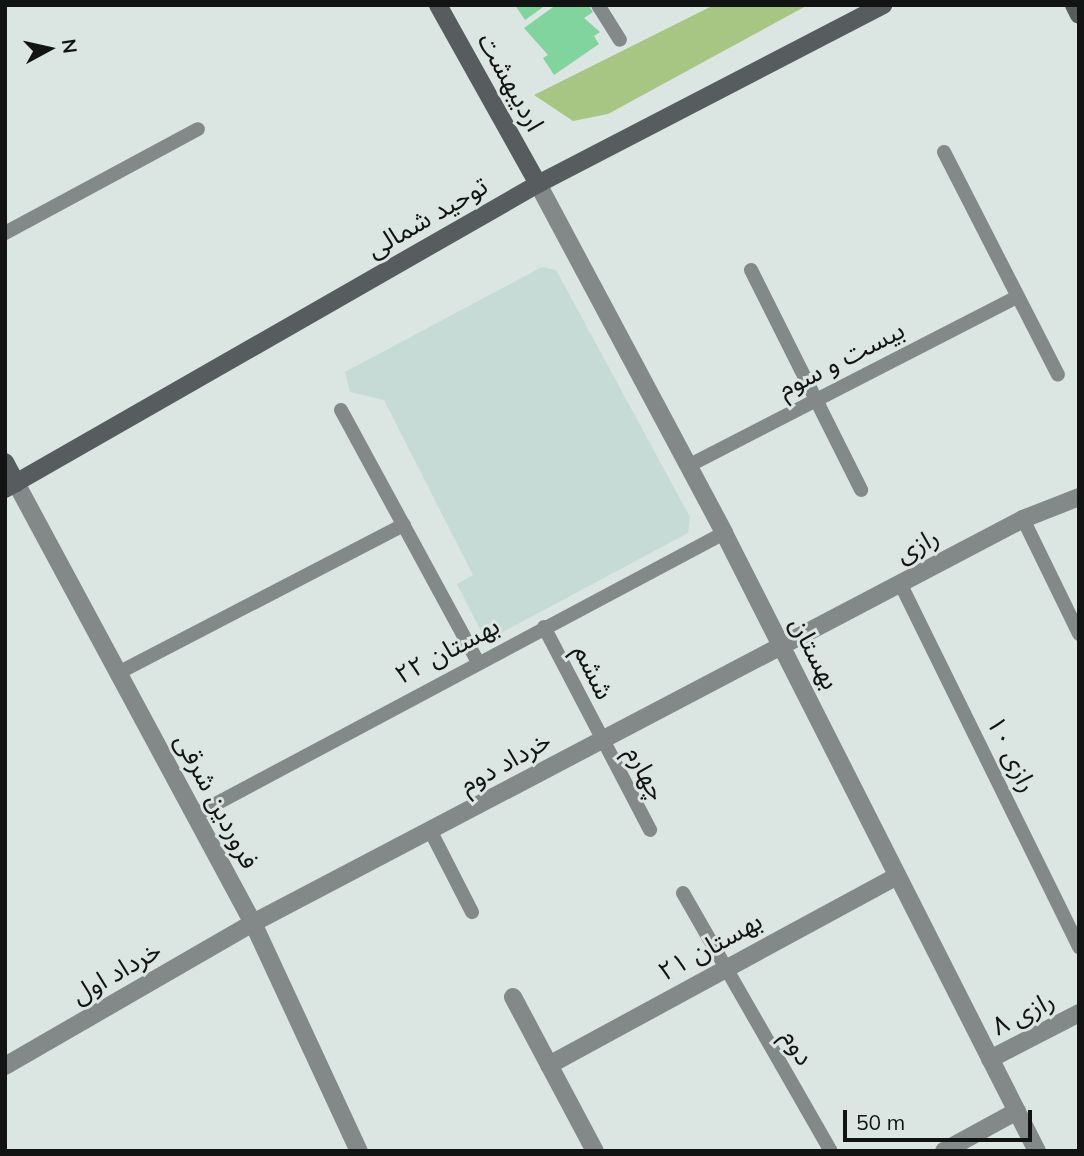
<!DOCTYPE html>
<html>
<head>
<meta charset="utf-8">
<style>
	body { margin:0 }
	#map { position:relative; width:1084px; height:1156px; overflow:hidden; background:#dbe5e2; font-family:Mulish,"Noto Sans Arabic",sans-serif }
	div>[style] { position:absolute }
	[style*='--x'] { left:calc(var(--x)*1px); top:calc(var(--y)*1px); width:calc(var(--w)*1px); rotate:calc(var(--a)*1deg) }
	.built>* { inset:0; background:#c7dbd6 }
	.green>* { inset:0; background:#a7c684 }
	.building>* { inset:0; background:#81d49d }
	.lane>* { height:14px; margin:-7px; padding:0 7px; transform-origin:7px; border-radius:7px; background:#838888 }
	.street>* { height:18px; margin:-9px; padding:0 9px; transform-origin:9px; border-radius:9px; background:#838888 }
	.secondary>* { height:18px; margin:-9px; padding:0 9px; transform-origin:9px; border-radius:9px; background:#575d5e }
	span { translate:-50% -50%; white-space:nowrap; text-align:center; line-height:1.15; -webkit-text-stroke:6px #dbe5e2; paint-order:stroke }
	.street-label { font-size:26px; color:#111413 }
	.frame { position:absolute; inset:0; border:7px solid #111413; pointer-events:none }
	.north { position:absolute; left:14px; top:14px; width:70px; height:70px; -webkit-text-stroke:5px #dbe5e2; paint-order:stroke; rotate:82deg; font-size:19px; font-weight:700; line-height:28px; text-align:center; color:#111413 }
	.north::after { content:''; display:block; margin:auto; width:24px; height:32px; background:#111413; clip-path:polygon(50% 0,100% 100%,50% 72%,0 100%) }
	.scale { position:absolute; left:843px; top:1110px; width:189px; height:32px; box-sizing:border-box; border:4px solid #111413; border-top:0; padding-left:9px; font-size:21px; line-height:24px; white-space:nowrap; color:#111413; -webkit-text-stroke:5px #dbe5e2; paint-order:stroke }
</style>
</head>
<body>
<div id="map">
	<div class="built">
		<i style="clip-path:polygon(542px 267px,556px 270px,690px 517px,688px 533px,486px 641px,457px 584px,473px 575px,384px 400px,350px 392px,345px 372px)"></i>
	</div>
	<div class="green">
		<i style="clip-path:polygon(714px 5px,808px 5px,608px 114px,573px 121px,534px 95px)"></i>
	</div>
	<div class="building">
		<i style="clip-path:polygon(515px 5px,546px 5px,525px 20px)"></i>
		<i style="clip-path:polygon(556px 5px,588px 5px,593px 12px,584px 18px,600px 32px,594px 36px,599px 44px,554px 75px,543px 58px,548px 55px,524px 28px)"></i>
	</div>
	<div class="lane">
		<i style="--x:598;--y:5;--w:41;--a:57.8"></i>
		<i style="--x:944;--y:152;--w:250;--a:62.9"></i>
		<i style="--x:5;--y:233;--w:219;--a:-28.3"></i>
		<i style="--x:751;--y:270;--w:246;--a:63.4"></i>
		<i style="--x:341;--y:410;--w:285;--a:61.5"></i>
		<i style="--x:688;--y:466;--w:370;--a:-27.2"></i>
		<i style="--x:1023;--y:519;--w:128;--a:64"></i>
		<i style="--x:900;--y:583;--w:406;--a:63.8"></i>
		<i style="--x:544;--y:627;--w:229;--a:62.4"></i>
		<i style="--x:118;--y:673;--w:322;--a:-27.4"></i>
		<i style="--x:195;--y:815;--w:599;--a:-28.06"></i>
		<i style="--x:431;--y:832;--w:90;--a:62.9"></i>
		<i style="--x:683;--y:893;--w:297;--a:60.2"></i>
	</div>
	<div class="street">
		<i style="--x:538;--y:184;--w:395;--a:61.9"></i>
		<i style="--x:724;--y:533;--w:693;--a:63.14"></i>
		<i style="--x:16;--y:483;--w:500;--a:61.7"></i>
		<i style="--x:253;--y:923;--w:251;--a:65.1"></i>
		<i style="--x:513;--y:997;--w:174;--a:62"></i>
		<i style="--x:990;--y:1059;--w:100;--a:-27.3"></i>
		<i style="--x:549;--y:1065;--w:396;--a:-28.5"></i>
		<i style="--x:5;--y:1066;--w:286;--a:-30"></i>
		<i style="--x:253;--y:923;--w:870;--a:-27.68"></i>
		<i style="--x:1023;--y:519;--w:60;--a:-21.4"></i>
		<i style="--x:944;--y:1151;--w:83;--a:-28.7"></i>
	</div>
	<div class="secondary">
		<i style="--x:438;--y:5;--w:205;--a:60.8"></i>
		<i style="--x:1074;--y:5;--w:11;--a:63"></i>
		<i style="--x:5;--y:462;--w:24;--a:62"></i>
		<i style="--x:5;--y:489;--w:614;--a:-29.78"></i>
		<i style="--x:538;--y:184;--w:389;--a:-27.4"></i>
	</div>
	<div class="street-label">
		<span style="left:511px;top:82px;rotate:61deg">اردیبهشت</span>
		<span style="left:427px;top:217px;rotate:-30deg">توحید شمالی</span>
		<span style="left:841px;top:359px;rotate:-27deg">بیست و سوم</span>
		<span style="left:917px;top:545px;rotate:-28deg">رازی</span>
		<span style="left:447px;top:650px;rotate:-28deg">بهستان ۲۲</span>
		<span style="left:815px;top:653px;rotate:63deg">بهستان</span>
		<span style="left:594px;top:672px;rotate:64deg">ششم</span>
		<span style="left:1012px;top:754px;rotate:64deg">رازی ۱۰</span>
		<span style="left:505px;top:762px;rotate:-29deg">خرداد دوم</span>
		<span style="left:646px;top:773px;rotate:62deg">چهارم</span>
		<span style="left:217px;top:801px;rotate:62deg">فروردین شرقی</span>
		<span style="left:710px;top:946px;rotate:-29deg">بهستان ۲۱</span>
		<span style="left:116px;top:972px;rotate:-30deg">خرداد اول</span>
		<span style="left:1023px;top:1013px;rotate:-27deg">۸ رازی</span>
		<span style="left:798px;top:1047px;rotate:59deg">دوم</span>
	</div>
	<div class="frame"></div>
	<div class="north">N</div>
	<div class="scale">50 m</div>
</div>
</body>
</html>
